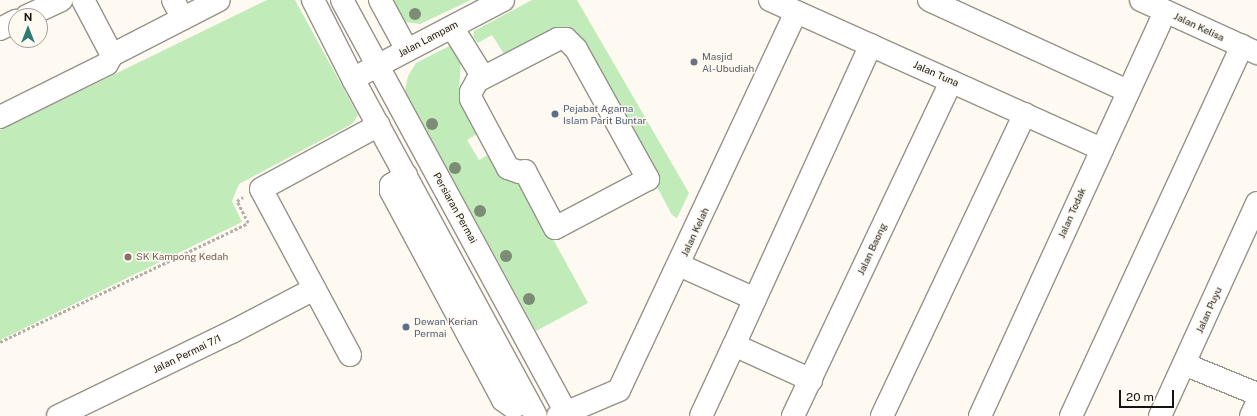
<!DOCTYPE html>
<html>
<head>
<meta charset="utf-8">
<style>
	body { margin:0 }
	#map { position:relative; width:1257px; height:416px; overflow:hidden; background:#fefaf2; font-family:"Public Sans",sans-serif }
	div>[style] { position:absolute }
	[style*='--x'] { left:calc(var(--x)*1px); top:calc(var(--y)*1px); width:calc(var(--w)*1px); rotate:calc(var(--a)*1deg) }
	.green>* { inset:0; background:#c2ebba }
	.path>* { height:2.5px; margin-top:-1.25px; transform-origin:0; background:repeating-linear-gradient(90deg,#b3b0aa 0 3px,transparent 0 5px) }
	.roads { filter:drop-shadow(1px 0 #95928a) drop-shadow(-1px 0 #95928a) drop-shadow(0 1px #95928a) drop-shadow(0 -1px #95928a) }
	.minor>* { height:22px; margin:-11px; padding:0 11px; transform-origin:11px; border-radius:11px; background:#fff }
	.trees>* { width:12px; height:12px; margin:-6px; border-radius:50%; background:#7d8c74 }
	.dots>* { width:11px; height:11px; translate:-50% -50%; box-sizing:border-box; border:2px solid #fefaf2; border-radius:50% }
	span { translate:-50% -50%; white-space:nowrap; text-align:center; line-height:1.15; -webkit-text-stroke:3px #fefaf2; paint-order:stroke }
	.street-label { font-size:10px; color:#151411 }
	.worship-label { font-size:10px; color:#5b616d }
	.left { translate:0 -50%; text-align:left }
	.service-label { font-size:10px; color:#4e5e75 }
	.education-label { font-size:10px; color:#785e54 }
	.north { position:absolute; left:8px; top:8px; width:40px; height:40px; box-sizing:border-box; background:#fefaf2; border:1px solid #a19e98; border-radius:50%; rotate:0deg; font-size:11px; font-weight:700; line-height:16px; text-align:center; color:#151411 }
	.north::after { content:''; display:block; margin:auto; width:14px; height:18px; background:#317973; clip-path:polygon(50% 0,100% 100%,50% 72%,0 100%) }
	.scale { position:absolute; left:1119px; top:390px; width:55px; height:18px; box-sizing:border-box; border:2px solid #151411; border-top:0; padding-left:5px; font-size:12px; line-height:14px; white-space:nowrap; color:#151411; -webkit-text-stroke:3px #fefaf2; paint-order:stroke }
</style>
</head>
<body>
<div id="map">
	<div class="green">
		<i style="clip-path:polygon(267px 0,295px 0,358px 115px,352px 124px,239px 184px,232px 201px,242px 222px,0 340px,0 130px)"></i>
		<i style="clip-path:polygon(394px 0,471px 0,420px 24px,405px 22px)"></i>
		<i style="clip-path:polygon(532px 0,577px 0,689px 193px,677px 218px,672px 215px,579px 40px,506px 57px,492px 35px,478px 43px,473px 37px,474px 31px)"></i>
		<i style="clip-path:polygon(451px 45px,461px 60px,459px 91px,479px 133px,467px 140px,479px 160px,491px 153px,523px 184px,588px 303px,536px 331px,405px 91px,408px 76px,416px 63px)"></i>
	</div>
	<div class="path">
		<i style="--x:0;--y:342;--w:275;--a:-25.6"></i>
		<i style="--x:248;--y:223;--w:25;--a:-117"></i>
		<i style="--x:237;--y:201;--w:7;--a:-34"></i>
	</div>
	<div class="roads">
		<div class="minor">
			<i style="--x:83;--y:0;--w:62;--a:62.2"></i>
			<i style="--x:173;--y:0;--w:21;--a:62"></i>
			<i style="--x:313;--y:0;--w:89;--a:63.1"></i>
			<i style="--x:353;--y:79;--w:383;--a:61.5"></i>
			<i style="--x:342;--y:0;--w:473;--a:61.5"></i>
			<i style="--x:380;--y:0;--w:57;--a:61.6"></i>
			<i style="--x:770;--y:0;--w:364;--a:24.2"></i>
			<i style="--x:929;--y:0;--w:219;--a:24.6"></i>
			<i style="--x:1141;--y:0;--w:128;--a:24.6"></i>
			<i style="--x:27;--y:16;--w:38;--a:-25"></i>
			<i style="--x:452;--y:27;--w:59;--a:58.2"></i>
			<i style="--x:0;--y:29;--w:18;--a:-27"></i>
			<i style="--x:558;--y:39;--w:8;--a:0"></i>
			<i style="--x:566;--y:39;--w:14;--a:45"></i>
			<i style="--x:576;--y:49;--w:149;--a:61"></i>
			<i style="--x:648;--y:179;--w:105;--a:152.2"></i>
			<i style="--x:555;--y:228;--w:64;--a:-117.8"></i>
			<i style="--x:525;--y:171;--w:6;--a:171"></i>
			<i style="--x:519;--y:172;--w:12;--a:-160"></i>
			<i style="--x:508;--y:168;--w:78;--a:-118.2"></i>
			<i style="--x:471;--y:99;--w:7;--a:-90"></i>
			<i style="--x:471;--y:92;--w:13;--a:-61"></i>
			<i style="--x:477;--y:81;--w:91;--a:-27.4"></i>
			<i style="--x:364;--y:73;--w:157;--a:-27.7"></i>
			<i style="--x:0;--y:117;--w:119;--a:-26.4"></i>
			<i style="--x:107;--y:64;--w:10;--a:-61"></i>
			<i style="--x:112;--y:55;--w:120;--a:-27.2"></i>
			<i style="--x:406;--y:175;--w:18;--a:146"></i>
			<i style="--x:391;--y:185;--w:6;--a:90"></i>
			<i style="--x:391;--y:191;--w:237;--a:61.8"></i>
			<i style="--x:503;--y:400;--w:12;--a:35"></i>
			<i style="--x:513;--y:407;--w:16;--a:-22"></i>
			<i style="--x:679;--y:265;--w:83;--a:24.1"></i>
			<i style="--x:755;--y:299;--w:51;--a:114.5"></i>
			<i style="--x:734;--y:345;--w:85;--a:24.4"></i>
			<i style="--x:755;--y:299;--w:279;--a:-65.5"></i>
			<i style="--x:350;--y:355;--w:188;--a:-118.2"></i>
			<i style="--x:261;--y:189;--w:134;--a:-28.5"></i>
			<i style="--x:1184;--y:364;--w:79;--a:22.3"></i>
			<i style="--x:58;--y:416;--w:193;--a:-25.8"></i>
			<i style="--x:232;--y:332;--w:93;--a:-27.7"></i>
			<i style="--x:558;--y:416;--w:66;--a:-23.1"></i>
			<i style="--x:619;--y:390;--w:417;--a:-64.9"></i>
			<i style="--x:701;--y:416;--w:78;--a:-65.1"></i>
			<i style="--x:793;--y:416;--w:370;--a:-64.7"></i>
			<i style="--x:882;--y:416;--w:334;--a:-64.7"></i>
			<i style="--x:980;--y:416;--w:445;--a:-65.4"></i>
			<i style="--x:1071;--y:416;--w:408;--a:-65.2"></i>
			<i style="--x:1160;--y:416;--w:234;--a:-65.5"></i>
			<i style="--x:1251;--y:416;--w:14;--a:-65"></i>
		</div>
	</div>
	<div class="trees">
		<i style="left:415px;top:14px"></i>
		<i style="left:432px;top:124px"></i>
		<i style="left:455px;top:168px"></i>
		<i style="left:480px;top:211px"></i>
		<i style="left:506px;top:256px"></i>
		<i style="left:529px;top:299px"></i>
	</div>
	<div class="dots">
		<i style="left:694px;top:62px;background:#6b7280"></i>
		<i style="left:555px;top:114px;background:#5c6f8a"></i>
		<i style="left:128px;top:257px;background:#8d6e63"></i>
		<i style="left:406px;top:327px;background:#5c6f8a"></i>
	</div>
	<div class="street-label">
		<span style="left:1199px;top:27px;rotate:25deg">Jalan Kelisa</span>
		<span style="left:428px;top:39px;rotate:-28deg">Jalan Lampam</span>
		<span style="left:936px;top:74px;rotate:24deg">Jalan Tuna</span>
		<span style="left:455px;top:208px;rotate:61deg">Persiaran Permai</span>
		<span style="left:1072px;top:213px;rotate:-66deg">Jalan Todak</span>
		<span style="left:695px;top:232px;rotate:-65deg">Jalan Kelah</span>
		<span style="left:872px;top:249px;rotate:-65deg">Jalan Baong</span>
		<span style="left:1209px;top:310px;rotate:-66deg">Jalan Puyu</span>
		<span style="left:187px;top:354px;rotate:-26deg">Jalan Permai 7/1</span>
	</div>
	<div class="worship-label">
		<span class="left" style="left:702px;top:62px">Masjid<br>Al-Ubudiah</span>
	</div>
	<div class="service-label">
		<span class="left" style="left:563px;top:114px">Pejabat Agama<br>Islam Parit Buntar</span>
		<span class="left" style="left:414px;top:327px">Dewan Kerian<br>Permai</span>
	</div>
	<div class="education-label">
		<span class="left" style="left:136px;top:257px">SK Kampong Kedah</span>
	</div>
	<div class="north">N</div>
	<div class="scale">20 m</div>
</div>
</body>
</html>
